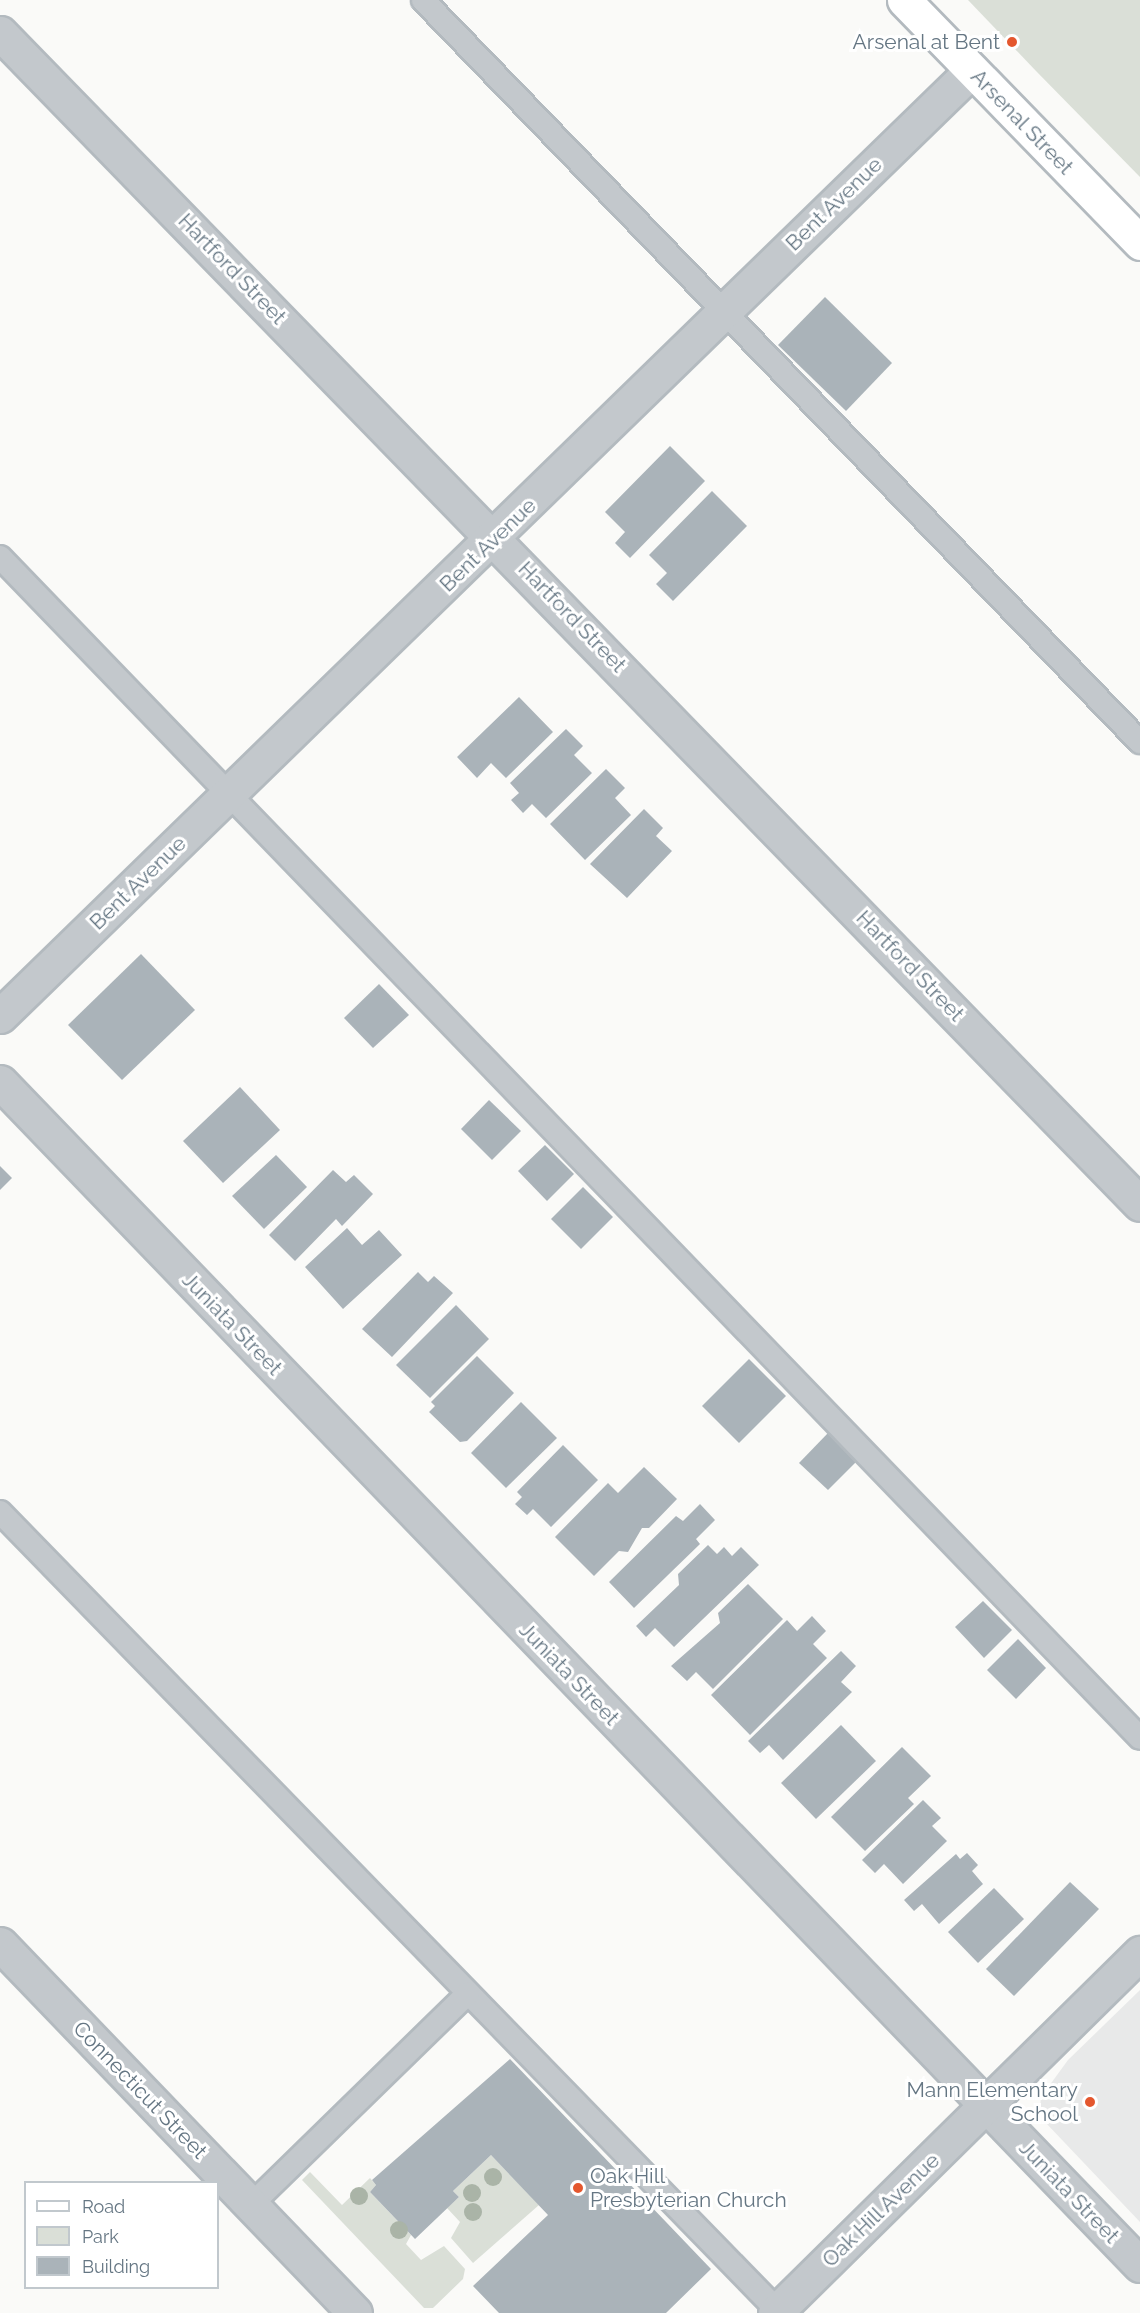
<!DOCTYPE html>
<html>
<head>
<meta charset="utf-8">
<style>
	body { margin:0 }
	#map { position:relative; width:1140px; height:2313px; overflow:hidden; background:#fafaf8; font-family:Raleway,sans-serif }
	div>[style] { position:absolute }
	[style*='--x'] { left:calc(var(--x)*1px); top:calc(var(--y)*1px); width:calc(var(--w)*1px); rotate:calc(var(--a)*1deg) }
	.built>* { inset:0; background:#e8e9e9 }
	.green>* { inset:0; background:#dadfd7 }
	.building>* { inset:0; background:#aab3b9 }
	.roads { filter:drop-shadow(2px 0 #b3babf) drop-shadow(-2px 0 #b3babf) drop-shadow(0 2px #b3babf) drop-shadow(0 -2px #b3babf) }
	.lane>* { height:22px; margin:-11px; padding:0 11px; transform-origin:11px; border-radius:11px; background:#c3c8cc }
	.street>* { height:33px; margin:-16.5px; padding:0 16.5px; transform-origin:16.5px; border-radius:16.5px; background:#c3c8cc }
	.secondary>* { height:33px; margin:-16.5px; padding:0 16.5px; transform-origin:16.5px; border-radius:16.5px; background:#fff }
	.trees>* { width:18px; height:18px; margin:-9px; border-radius:50%; background:#aab4a7 }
	.dots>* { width:16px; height:16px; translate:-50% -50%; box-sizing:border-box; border:3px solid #fff; border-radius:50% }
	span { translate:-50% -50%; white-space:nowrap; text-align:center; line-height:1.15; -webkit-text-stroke:6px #fff; paint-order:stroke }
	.poi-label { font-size:21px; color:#657683 }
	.right { translate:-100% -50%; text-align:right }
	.left { translate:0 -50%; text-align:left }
	.street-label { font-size:21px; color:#657683 }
	.legend { position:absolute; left:24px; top:2181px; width:195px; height:108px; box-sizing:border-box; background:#fff; border:2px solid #c1c8cd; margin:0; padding:8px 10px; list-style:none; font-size:18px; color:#657683 }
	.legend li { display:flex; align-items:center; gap:12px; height:30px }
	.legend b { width:30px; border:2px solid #c1c8cd }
</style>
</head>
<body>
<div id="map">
	<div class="built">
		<i style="clip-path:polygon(1140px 1990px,1140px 2222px,1045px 2122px,1040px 2108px,1041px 2097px,1068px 2060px)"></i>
	</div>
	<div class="green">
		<i style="clip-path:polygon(968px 0,1140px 0,1140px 177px,1036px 71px)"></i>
		<i style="clip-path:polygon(491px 2155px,539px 2205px,473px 2263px,451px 2238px,460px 2222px,447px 2208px,459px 2197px,453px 2191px)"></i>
		<i style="clip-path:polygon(310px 2172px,342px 2205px,370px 2178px,376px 2185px,370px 2192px,411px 2235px,406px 2244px,421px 2260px,444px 2246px,465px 2269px,463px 2279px,433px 2308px,424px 2308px,302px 2180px)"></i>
	</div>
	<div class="building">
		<i style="clip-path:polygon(825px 297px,892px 363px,846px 411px,778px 345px)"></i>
		<i style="clip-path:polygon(670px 446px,705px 481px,630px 558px,615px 543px,625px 532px,605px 512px)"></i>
		<i style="clip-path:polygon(712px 491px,747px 526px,673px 601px,656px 584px,667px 573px,649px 555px)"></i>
		<i style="clip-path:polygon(519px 697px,553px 732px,506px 778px,491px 763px,477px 778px,457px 757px)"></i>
		<i style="clip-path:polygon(566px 729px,583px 746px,574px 755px,592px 773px,546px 818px,532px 804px,523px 813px,511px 800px,519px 793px,510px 783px)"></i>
		<i style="clip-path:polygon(606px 769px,625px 788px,615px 798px,631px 815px,585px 860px,550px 824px)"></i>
		<i style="clip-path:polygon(644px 809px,663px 828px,656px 836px,672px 851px,627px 898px,590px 864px)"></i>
		<i style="clip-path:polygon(141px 954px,195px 1010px,122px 1080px,68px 1025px)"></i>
		<i style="clip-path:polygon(379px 984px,409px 1015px,373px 1048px,344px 1018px)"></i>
		<i style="clip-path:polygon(240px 1087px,280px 1130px,223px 1183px,183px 1141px)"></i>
		<i style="clip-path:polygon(489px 1100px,521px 1131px,492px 1160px,461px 1129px)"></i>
		<i style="clip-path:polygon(545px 1145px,574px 1174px,547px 1201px,518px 1171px)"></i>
		<i style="clip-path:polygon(276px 1155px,307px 1187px,264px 1229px,232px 1196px)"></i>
		<i style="clip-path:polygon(0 1166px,12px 1178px,0 1190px)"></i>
		<i style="clip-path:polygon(333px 1170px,346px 1182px,354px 1175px,373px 1194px,342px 1226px,336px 1219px,295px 1261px,269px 1235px)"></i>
		<i style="clip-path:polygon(583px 1187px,613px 1217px,581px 1249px,551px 1219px)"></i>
		<i style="clip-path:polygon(347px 1228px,362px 1245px,379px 1230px,402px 1255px,343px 1309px,305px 1267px)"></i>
		<i style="clip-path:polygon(418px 1272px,428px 1282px,434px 1276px,453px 1293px,392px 1357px,362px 1329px)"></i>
		<i style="clip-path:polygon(456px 1305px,489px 1339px,430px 1398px,396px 1365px)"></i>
		<i style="clip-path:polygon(477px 1356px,514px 1393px,467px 1441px,460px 1442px,429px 1412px,435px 1406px,431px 1402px)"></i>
		<i style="clip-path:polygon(749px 1359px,786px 1396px,739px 1443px,702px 1406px)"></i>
		<i style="clip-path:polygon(521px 1402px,557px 1438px,506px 1488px,471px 1453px)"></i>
		<i style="clip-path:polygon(828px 1433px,856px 1462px,828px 1490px,799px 1463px)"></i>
		<i style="clip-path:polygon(563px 1445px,598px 1480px,551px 1527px,533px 1509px,527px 1515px,515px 1504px,522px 1497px,517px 1492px)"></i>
		<i style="clip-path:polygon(644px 1467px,677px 1499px,649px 1528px,642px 1528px,628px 1552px,619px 1551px,594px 1576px,555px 1537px,608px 1483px,618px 1493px)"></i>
		<i style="clip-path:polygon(700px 1504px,715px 1520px,696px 1539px,700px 1544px,634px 1608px,609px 1582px,676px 1516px,683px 1521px)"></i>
		<i style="clip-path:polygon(708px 1545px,717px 1554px,724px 1547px,732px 1556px,741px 1547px,759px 1565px,674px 1647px,655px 1628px,646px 1637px,636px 1626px,679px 1585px,678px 1574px)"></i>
		<i style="clip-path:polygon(748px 1584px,783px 1619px,713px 1689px,696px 1672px,687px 1681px,671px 1666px,720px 1623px,718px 1613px)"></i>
		<i style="clip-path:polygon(983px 1601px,1012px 1630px,984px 1658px,955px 1627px)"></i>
		<i style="clip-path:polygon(812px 1616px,826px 1631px,813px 1644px,827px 1658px,750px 1735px,711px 1695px,787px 1620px,797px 1631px)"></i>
		<i style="clip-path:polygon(1018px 1639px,1046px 1668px,1016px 1699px,987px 1670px)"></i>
		<i style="clip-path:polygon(841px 1651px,856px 1666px,841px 1682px,852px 1692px,783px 1760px,769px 1745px,760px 1753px,748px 1741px)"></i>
		<i style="clip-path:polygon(841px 1725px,876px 1761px,816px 1819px,781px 1783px)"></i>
		<i style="clip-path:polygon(902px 1747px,931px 1776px,908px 1798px,914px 1804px,865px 1851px,831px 1817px)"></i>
		<i style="clip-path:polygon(923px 1800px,941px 1818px,932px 1826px,947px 1841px,903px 1884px,884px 1864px,875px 1873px,862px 1860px)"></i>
		<i style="clip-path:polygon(967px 1853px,978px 1865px,972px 1871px,983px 1884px,939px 1924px,922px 1904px,914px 1911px,904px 1900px,956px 1854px,960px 1859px)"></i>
		<i style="clip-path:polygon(1070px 1882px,1099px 1909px,1014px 1996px,986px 1969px)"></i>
		<i style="clip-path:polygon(994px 1888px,1024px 1919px,978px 1963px,948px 1932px)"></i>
		<i style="clip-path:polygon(510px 2059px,711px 2269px,666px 2313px,499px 2313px,473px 2286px,548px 2215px,491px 2155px,453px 2191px,459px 2197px,415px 2239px,370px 2192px,376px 2185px,372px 2180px)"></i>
	</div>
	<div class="roads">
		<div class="lane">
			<i style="--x:423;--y:0;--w:1032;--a:45.98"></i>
			<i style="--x:0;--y:557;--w:1641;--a:46.01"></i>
			<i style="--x:0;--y:1512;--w:1118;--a:45.76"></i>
			<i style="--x:251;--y:2205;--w:303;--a:-44.3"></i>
		</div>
		<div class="street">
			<i style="--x:0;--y:33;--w:1634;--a:45.77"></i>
			<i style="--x:0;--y:1016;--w:1356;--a:-44.22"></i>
			<i style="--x:0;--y:1082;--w:1643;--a:46.06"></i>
			<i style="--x:0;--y:1944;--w:512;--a:46.11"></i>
			<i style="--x:775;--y:2313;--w:513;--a:-44.6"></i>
		</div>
		<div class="secondary">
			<i style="--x:904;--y:0;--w:339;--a:45.8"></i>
		</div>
	</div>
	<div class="trees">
		<i style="left:493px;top:2177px"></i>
		<i style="left:472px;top:2193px"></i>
		<i style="left:359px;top:2196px"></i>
		<i style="left:473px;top:2212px"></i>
		<i style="left:399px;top:2230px"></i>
	</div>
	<div class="dots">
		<i style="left:1012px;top:42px;background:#e4572e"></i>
		<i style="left:1090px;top:2102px;background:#e4572e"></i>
		<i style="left:578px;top:2188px;background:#e4572e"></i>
	</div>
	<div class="poi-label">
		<span class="right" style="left:1000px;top:42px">Arsenal at Bent</span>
		<span class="right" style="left:1078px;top:2102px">Mann Elementary<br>School</span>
		<span class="left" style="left:590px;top:2188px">Oak Hill<br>Presbyterian Church</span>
	</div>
	<div class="street-label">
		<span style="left:1022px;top:122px;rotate:46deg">Arsenal Street</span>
		<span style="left:834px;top:204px;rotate:-44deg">Bent Avenue</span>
		<span style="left:232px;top:269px;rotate:46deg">Hartford Street</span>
		<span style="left:488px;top:545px;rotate:-44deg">Bent Avenue</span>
		<span style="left:572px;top:617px;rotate:46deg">Hartford Street</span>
		<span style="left:138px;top:883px;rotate:-44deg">Bent Avenue</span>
		<span style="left:910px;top:966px;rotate:46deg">Hartford Street</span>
		<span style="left:232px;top:1324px;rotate:46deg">Juniata Street</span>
		<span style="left:569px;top:1674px;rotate:46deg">Juniata Street</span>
		<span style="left:140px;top:2090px;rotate:46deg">Connecticut Street</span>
		<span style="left:1069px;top:2192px;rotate:46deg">Juniata Street</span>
		<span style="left:881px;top:2210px;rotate:-44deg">Oak Hill Avenue</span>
	</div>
	<ul class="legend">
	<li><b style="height:8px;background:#fff"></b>Road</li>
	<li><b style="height:16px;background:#dadfd7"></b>Park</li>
	<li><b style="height:16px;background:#aab3b9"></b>Building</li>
	</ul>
</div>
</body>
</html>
